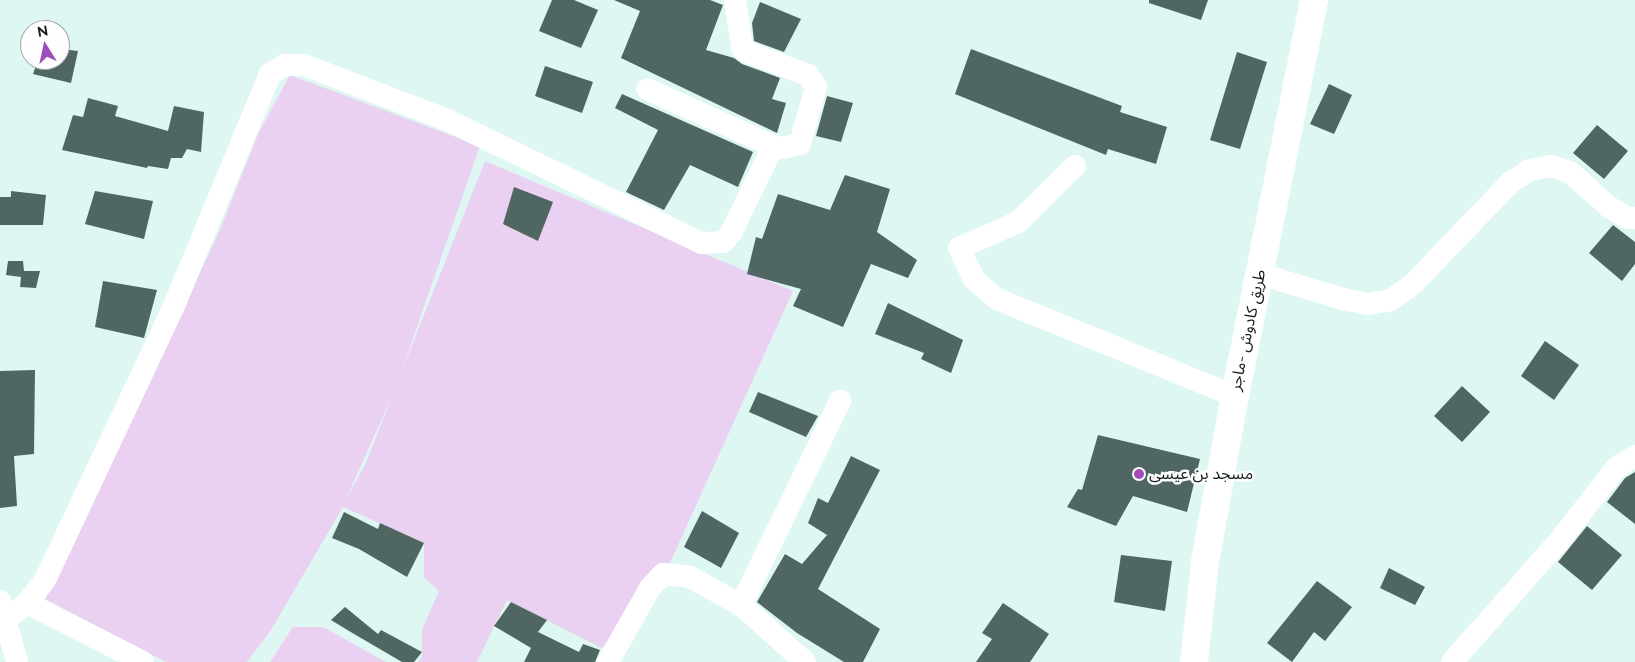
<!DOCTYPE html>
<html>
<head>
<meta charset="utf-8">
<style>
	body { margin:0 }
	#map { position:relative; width:1635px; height:662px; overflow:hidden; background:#def7f3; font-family:Raleway,"Noto Sans Arabic",sans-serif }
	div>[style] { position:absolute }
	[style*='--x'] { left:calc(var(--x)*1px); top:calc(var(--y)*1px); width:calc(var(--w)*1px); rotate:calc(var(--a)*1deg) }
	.green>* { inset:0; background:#ead1f2 }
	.building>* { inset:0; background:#506662 }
	.street>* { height:22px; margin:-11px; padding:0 11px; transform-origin:11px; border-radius:11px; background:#fff }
	.highway>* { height:28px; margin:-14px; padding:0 14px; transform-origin:14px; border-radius:14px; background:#fff }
	.dots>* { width:14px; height:14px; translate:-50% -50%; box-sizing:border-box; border:2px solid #fefefe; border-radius:50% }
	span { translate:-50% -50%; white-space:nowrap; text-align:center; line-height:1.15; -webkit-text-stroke:5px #fefefe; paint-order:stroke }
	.street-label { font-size:16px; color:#151e1c }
	.poi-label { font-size:16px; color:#151e1c }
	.left { translate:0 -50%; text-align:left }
	.north { position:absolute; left:20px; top:20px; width:50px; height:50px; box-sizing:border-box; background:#fefefe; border:1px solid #a1a4a4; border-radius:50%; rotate:350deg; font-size:14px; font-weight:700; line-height:20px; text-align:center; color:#151e1c }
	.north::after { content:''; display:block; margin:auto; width:18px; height:22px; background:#a04cbb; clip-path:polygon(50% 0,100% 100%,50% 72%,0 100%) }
</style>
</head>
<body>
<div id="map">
	<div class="green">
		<i style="clip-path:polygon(evenodd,290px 75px,480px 146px,401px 373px,485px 161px,793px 291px,670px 563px,602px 648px,507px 600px,477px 662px,418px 662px,422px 657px,422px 630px,439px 591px,424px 577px,424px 543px,343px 507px,271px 630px,247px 662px,166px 662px,45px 599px,220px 230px,258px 134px,290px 75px,393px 394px,365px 465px,346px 499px,393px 394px)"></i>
		<i style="clip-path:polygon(293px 627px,323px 627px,386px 662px,270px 662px)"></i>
	</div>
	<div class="building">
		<i style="clip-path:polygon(552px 0,574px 0,598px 10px,581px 48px,539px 31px)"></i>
		<i style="clip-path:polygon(614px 0,710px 0,723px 5px,706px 50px,734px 58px,742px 64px,780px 78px,772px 99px,786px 103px,777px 133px,621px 58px,640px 11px)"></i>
		<i style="clip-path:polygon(1149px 0,1208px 0,1201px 20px,1149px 3px)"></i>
		<i style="clip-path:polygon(760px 2px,801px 19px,784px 52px,754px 41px,752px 23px)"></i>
		<i style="clip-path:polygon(62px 49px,78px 51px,71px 83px,33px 74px,38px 60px,60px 60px)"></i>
		<i style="clip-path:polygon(971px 49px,1122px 106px,1120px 112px,1167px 127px,1156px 164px,1108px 149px,1106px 155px,955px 94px)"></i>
		<i style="clip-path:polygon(1237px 52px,1267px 62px,1240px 149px,1210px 140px)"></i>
		<i style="clip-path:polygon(545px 66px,593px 82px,582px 113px,535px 96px)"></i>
		<i style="clip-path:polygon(1329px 84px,1352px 95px,1334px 134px,1310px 124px)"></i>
		<i style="clip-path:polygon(622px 94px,753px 152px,738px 187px,690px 165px,664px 210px,626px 192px,658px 130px,615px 108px)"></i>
		<i style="clip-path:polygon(827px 96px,853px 103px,841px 142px,816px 136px)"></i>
		<i style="clip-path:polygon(88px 98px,118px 106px,115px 116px,168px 131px,174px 106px,204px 112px,201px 152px,187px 149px,182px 158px,171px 158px,168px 169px,148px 166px,147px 168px,62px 150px,73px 115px,83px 117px)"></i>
		<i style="clip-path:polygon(1597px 125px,1628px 151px,1604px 179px,1573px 153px)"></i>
		<i style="clip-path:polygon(845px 175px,890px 189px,877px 232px,917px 260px,908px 278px,871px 264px,843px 327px,793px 306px,801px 289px,747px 274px,756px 237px,762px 239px,778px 194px,830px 210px)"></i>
		<i style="clip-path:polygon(514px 187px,553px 202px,538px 241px,503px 224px)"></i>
		<i style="clip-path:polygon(11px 191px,46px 195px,43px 225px,0 225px,0 197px,11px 197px)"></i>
		<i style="clip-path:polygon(95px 191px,153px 201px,144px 239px,85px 224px)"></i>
		<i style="clip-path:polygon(1613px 225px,1635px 242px,1635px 264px,1622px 281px,1589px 253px)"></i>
		<i style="clip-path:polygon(8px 261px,23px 261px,24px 271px,40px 271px,36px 288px,20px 287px,21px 277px,6px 275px)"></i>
		<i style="clip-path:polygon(103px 281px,157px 290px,144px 338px,95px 327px)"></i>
		<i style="clip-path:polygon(888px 303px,963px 340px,951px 373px,921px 359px,924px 353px,875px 334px)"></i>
		<i style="clip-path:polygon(1545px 341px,1579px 365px,1554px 400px,1521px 376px)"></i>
		<i style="clip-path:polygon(35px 370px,34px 454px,14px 456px,17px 506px,0 508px,0 371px)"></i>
		<i style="clip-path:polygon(1462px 386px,1490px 412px,1462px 442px,1434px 416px)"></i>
		<i style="clip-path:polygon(758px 392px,818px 416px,806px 437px,749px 412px)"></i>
		<i style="clip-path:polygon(1098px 435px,1200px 459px,1187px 512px,1133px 496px,1116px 526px,1067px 507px,1078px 489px,1082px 490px)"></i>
		<i style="clip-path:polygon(851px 456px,880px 470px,818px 589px,880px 629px,863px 662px,844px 662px,797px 633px,757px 602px,785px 554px,802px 564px,827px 535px,808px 523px,818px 498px,828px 503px)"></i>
		<i style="clip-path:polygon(1635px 472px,1635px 524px,1607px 502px,1625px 478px)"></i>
		<i style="clip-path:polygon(702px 511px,739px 533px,721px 568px,684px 547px)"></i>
		<i style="clip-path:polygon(344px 512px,378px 529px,380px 523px,424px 543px,407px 577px,359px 549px,332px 538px)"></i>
		<i style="clip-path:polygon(1587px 526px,1622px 555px,1592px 590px,1558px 562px)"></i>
		<i style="clip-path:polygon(1121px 555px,1172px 561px,1165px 611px,1114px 602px)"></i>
		<i style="clip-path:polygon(1389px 568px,1425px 587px,1415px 605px,1380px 588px)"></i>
		<i style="clip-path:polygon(1317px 581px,1352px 607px,1325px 641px,1314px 632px,1292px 662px,1267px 643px)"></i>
		<i style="clip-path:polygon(511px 602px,547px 620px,538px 632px,579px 652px,583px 644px,600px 650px,595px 662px,524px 662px,531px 648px,494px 626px)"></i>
		<i style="clip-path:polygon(1003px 603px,1049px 634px,1030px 662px,976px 662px,992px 639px,982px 633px)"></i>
		<i style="clip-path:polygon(345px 607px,378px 634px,381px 630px,422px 652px,414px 662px,402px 662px,349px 631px,331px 620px)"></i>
	</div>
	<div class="street">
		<i style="--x:735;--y:0;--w:48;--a:81.5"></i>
		<i style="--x:742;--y:47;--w:7;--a:45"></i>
		<i style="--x:747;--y:52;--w:65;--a:20.7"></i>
		<i style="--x:808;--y:75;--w:14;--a:56"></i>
		<i style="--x:816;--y:87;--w:59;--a:105.7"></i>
		<i style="--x:800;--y:144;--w:17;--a:167"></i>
		<i style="--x:783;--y:148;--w:10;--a:-169"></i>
		<i style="--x:1075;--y:166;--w:80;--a:135.5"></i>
		<i style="--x:1018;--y:222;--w:64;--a:156.2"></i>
		<i style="--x:959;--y:248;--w:34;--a:64"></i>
		<i style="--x:974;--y:279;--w:30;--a:41"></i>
		<i style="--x:997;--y:299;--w:257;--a:22.2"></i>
		<i style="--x:1260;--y:274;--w:87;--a:16.8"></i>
		<i style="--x:1343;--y:299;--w:26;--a:11"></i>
		<i style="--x:1369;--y:304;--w:22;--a:-10"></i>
		<i style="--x:1391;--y:300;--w:29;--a:-36"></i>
		<i style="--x:1414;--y:283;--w:139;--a:-46.2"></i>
		<i style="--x:1510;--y:183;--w:24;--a:-33"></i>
		<i style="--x:1530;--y:170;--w:21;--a:-11"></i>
		<i style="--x:1551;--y:166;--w:20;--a:18"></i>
		<i style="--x:1570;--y:172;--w:52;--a:41.9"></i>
		<i style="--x:1609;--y:207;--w:21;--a:31"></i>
		<i style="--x:1627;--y:218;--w:8;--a:0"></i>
		<i style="--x:0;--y:601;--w:63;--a:74.4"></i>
		<i style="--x:27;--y:603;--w:130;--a:27"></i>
		<i style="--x:6;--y:619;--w:26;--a:-37"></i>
		<i style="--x:27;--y:603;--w:29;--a:-52"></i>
		<i style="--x:45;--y:580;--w:308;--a:-64.8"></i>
		<i style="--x:176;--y:301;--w:246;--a:-67.5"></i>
		<i style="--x:270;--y:74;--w:17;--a:-31"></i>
		<i style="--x:285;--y:65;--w:19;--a:0"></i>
		<i style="--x:304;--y:65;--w:151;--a:21"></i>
		<i style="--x:445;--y:119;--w:285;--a:25.8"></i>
		<i style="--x:702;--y:243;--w:21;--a:-3"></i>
		<i style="--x:723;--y:242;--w:12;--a:-48"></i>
		<i style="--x:731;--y:233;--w:97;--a:-64.2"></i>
		<i style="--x:773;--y:146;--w:138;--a:-155.7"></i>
		<i style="--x:608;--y:662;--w:85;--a:-60.4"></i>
		<i style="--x:650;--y:588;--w:19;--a:-47"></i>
		<i style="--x:663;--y:574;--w:27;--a:6"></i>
		<i style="--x:690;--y:577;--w:58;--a:28.8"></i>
		<i style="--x:805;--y:662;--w:86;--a:-138.3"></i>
		<i style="--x:741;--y:605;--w:227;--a:-64.1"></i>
		<i style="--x:1452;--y:662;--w:163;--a:-48.5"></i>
		<i style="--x:1560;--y:540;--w:91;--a:-52.1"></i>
		<i style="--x:1616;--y:468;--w:22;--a:-32"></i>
	</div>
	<div class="highway">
		<i style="--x:1194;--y:662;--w:101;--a:-83.7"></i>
		<i style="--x:1205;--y:562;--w:169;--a:-79.8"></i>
		<i style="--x:1235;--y:396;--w:404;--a:-78.7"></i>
	</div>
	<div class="dots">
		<i style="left:1139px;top:474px;background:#a04cbb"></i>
	</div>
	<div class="street-label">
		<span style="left:1248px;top:330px;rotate:-78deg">طريق كادوش -ماجر</span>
	</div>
	<div class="poi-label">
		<span class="left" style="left:1149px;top:474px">مسجد بن عيسى</span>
	</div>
	<div class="north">N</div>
</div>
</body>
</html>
